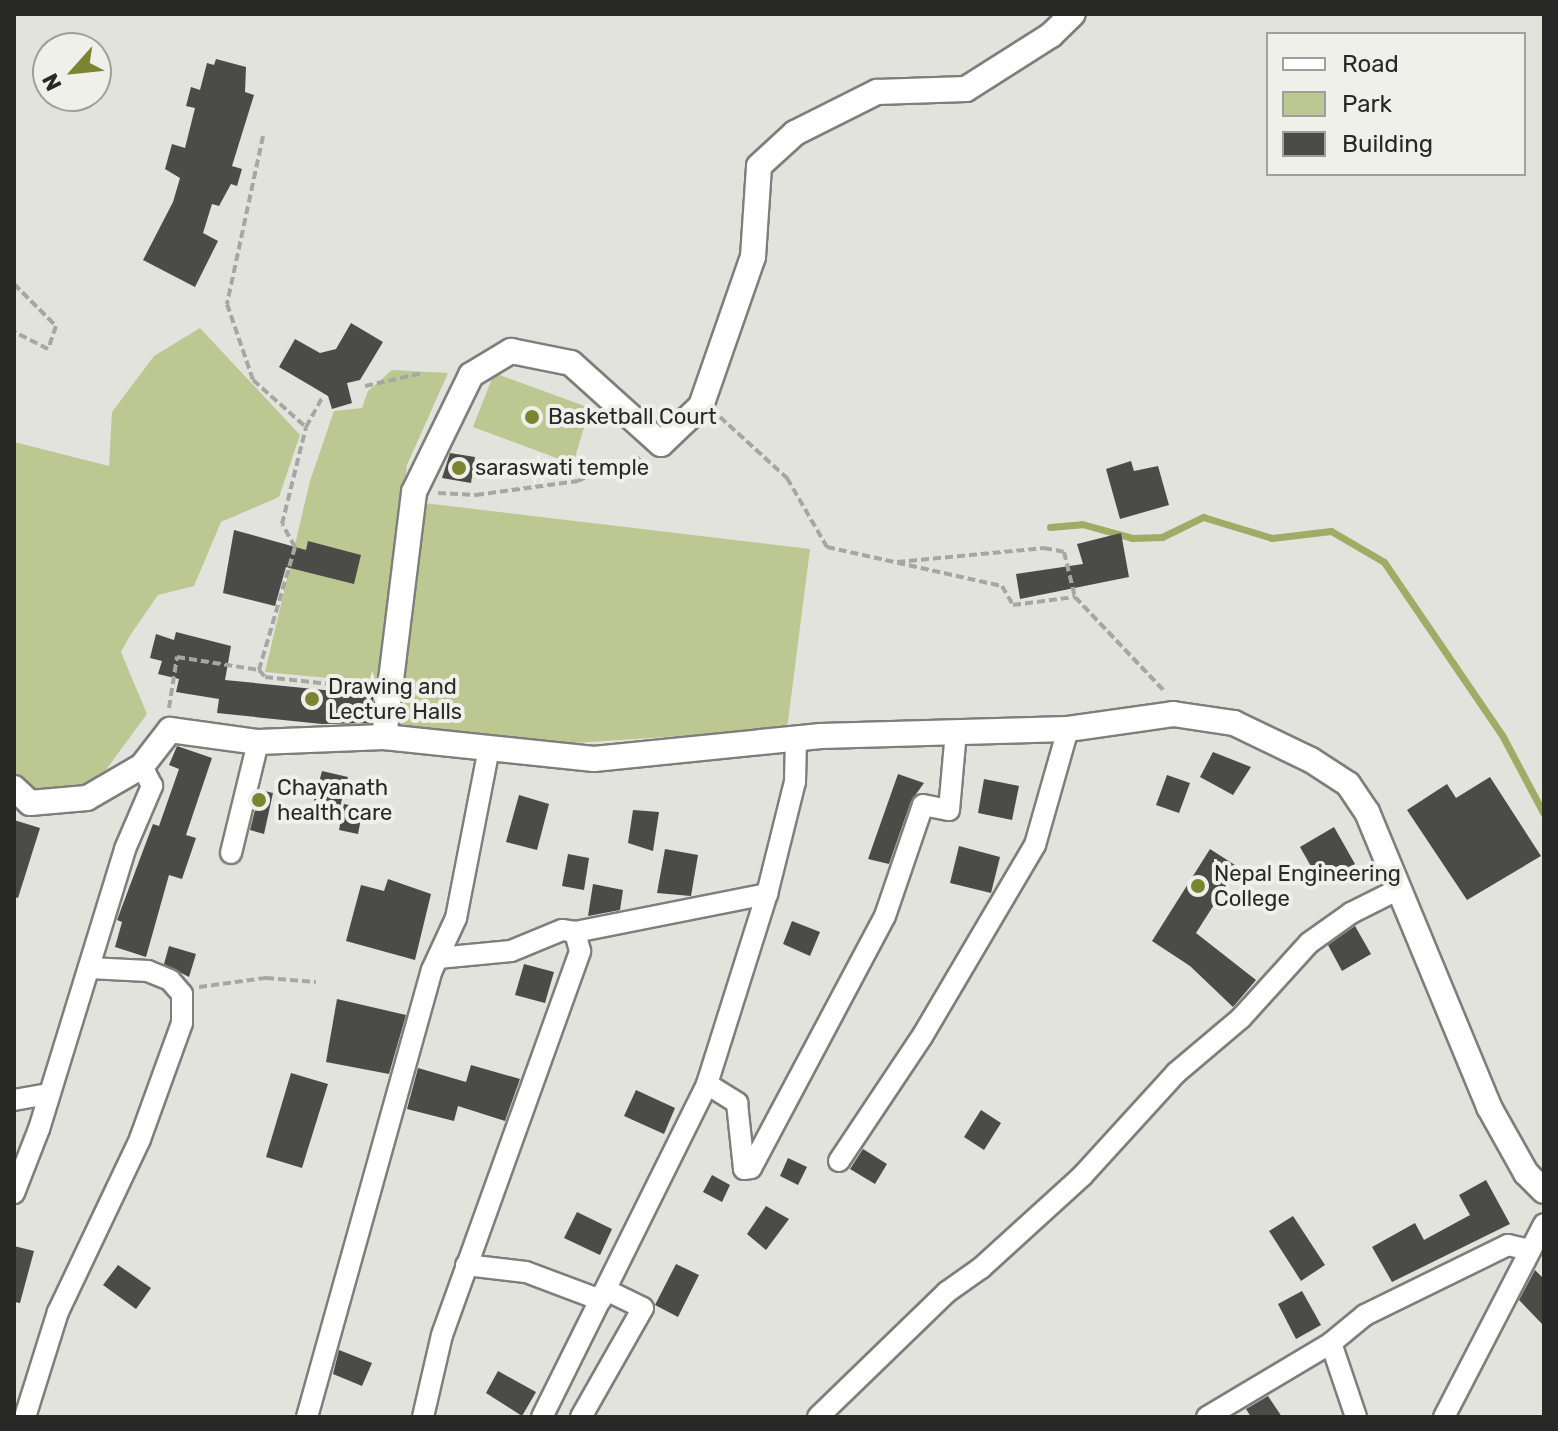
<!DOCTYPE html>
<html>
<head>
<meta charset="utf-8">
<style>
	body { margin:0 }
	#map { position:relative; width:1558px; height:1431px; overflow:hidden; background:#e2e3dd; font-family:Rubik,sans-serif }
	div>[style] { position:absolute }
	[style*='--x'] { left:calc(var(--x)*1px); top:calc(var(--y)*1px); width:calc(var(--w)*1px); rotate:calc(var(--a)*1deg) }
	.green>* { inset:0; background:#bdc791 }
	.stream>* { height:7px; margin:-3.5px; padding:0 3.5px; transform-origin:3.5px; border-radius:3.5px; background:#a0ab65 }
	.building>* { inset:0; background:#4b4c47 }
	.path>* { height:4px; margin-top:-2px; transform-origin:0; background:repeating-linear-gradient(90deg,#a6a7a2 0 8px,transparent 0 12px) }
	.roads { filter:drop-shadow(2px 0 #7e7f7a) drop-shadow(-2px 0 #7e7f7a) drop-shadow(0 2px #7e7f7a) drop-shadow(0 -2px #7e7f7a) }
	.minor>* { height:20px; margin:-10px; padding:0 10px; transform-origin:10px; border-radius:10px; background:#fff }
	.tertiary>* { height:24px; margin:-12px; padding:0 12px; transform-origin:12px; border-radius:12px; background:#fff }
	.dots>* { width:22px; height:22px; translate:-50% -50%; box-sizing:border-box; border:4px solid #eff0ea; border-radius:50% }
	span { translate:-50% -50%; white-space:nowrap; text-align:center; line-height:1.15; -webkit-text-stroke:8px #eff0ea; paint-order:stroke }
	.poi-label { font-size:22px; color:#282926 }
	.left { translate:0 -50%; text-align:left }
	.frame { position:absolute; inset:0; border:16px solid #282926; pointer-events:none }
	.legend { position:absolute; left:1266px; top:32px; width:260px; height:144px; box-sizing:border-box; background:#eff0ea; border:2px solid #9fa09c; margin:0; padding:10px 14px; list-style:none; font-size:24px; color:#282926 }
	.legend li { display:flex; align-items:center; gap:16px; height:40px }
	.legend b { width:40px; border:2px solid #9fa09c }
	.north { position:absolute; left:32px; top:32px; width:80px; height:80px; box-sizing:border-box; background:#eff0ea; border:2px solid #9fa09c; border-radius:50%; rotate:243deg; font-size:22px; font-weight:700; line-height:32px; text-align:center; color:#282926 }
	.north::after { content:''; display:block; margin:auto; width:28px; height:36px; background:#7a8431; clip-path:polygon(50% 0,100% 100%,50% 72%,0 100%) }
</style>
</head>
<body>
<div id="map">
	<div class="green">
		<i style="clip-path:polygon(200px 328px,300px 435px,279px 497px,221px 522px,194px 586px,158px 595px,131px 634px,121px 652px,147px 714px,97px 782px,25px 799px,14px 789px,14px 442px,109px 466px,112px 412px,154px 356px)"></i>
		<i style="clip-path:polygon(392px 370px,448px 373px,407px 465px,380px 683px,265px 672px,310px 481px,334px 411px,362px 408px,368px 391px)"></i>
		<i style="clip-path:polygon(494px 373px,590px 408px,573px 464px,473px 427px)"></i>
		<i style="clip-path:polygon(424px 503px,810px 549px,787px 729px,528px 746px,394px 723px)"></i>
	</div>
	<div class="stream">
		<i style="--x:1050;--y:527;--w:32;--a:-5"></i>
		<i style="--x:1082;--y:524;--w:52;--a:15.6"></i>
		<i style="--x:1132;--y:538;--w:30;--a:-2"></i>
		<i style="--x:1162;--y:537;--w:46;--a:-26"></i>
		<i style="--x:1203;--y:517;--w:72;--a:16.9"></i>
		<i style="--x:1272;--y:538;--w:59;--a:-6.8"></i>
		<i style="--x:1331;--y:531;--w:61;--a:30.3"></i>
		<i style="--x:1384;--y:562;--w:209;--a:55.7"></i>
		<i style="--x:1502;--y:735;--w:89;--a:62"></i>
	</div>
	<div class="building">
		<i style="clip-path:polygon(216px 59px,246px 67px,245px 92px,254px 95px,232px 166px,242px 169px,237px 186px,231px 184px,219px 206px,212px 204px,203px 233px,218px 241px,195px 287px,143px 260px,173px 202px,180px 178px,165px 169px,172px 144px,185px 148px,195px 108px,186px 106px,191px 87px,200px 90px,207px 63px,214px 65px)"></i>
		<i style="clip-path:polygon(351px 323px,383px 342px,360px 380px,347px 383px,352px 403px,332px 409px,328px 396px,279px 367px,295px 339px,320px 353px,336px 349px)"></i>
		<i style="clip-path:polygon(450px 453px,475px 457px,471px 483px,442px 478px)"></i>
		<i style="clip-path:polygon(1131px 461px,1134px 471px,1158px 466px,1169px 505px,1120px 519px,1106px 469px)"></i>
		<i style="clip-path:polygon(234px 530px,306px 550px,308px 541px,361px 555px,354px 584px,286px 567px,275px 606px,223px 593px)"></i>
		<i style="clip-path:polygon(1121px 533px,1129px 577px,1020px 599px,1016px 574px,1083px 564px,1077px 544px)"></i>
		<i style="clip-path:polygon(176px 632px,231px 646px,225px 680px,374px 695px,371px 723px,322px 724px,217px 713px,219px 699px,176px 692px,179px 679px,158px 674px,162px 661px,150px 658px,156px 634px,174px 640px)"></i>
		<i style="clip-path:polygon(177px 746px,212px 758px,186px 835px,196px 838px,182px 879px,169px 875px,146px 957px,115px 947px,122px 922px,117px 920px,153px 824px,159px 826px,179px 769px,169px 765px)"></i>
		<i style="clip-path:polygon(1213px 752px,1251px 767px,1233px 795px,1200px 777px)"></i>
		<i style="clip-path:polygon(322px 771px,348px 777px,338px 814px,312px 808px)"></i>
		<i style="clip-path:polygon(898px 774px,924px 783px,911px 801px,889px 864px,868px 859px)"></i>
		<i style="clip-path:polygon(1167px 775px,1190px 783px,1179px 813px,1156px 805px)"></i>
		<i style="clip-path:polygon(1490px 777px,1541px 856px,1467px 900px,1407px 810px,1447px 784px,1456px 798px)"></i>
		<i style="clip-path:polygon(984px 779px,1019px 786px,1012px 820px,978px 813px)"></i>
		<i style="clip-path:polygon(260px 790px,273px 793px,264px 834px,250px 830px)"></i>
		<i style="clip-path:polygon(519px 795px,549px 804px,537px 850px,506px 842px)"></i>
		<i style="clip-path:polygon(344px 804px,363px 808px,358px 834px,339px 830px)"></i>
		<i style="clip-path:polygon(633px 810px,659px 812px,653px 851px,628px 843px)"></i>
		<i style="clip-path:polygon(14px 820px,40px 828px,18px 898px,14px 897px)"></i>
		<i style="clip-path:polygon(1334px 827px,1355px 864px,1321px 884px,1300px 847px)"></i>
		<i style="clip-path:polygon(959px 846px,1000px 857px,991px 893px,950px 883px)"></i>
		<i style="clip-path:polygon(665px 849px,698px 855px,691px 896px,657px 893px)"></i>
		<i style="clip-path:polygon(1210px 849px,1238px 867px,1196px 933px,1256px 980px,1233px 1007px,1190px 966px,1152px 941px)"></i>
		<i style="clip-path:polygon(568px 854px,589px 858px,584px 890px,562px 886px)"></i>
		<i style="clip-path:polygon(388px 879px,431px 894px,415px 960px,346px 941px,361px 885px,384px 891px)"></i>
		<i style="clip-path:polygon(593px 884px,623px 890px,620px 910px,588px 916px)"></i>
		<i style="clip-path:polygon(792px 921px,820px 932px,810px 956px,783px 944px)"></i>
		<i style="clip-path:polygon(1355px 926px,1371px 954px,1342px 971px,1328px 945px)"></i>
		<i style="clip-path:polygon(169px 946px,196px 954px,189px 977px,164px 964px)"></i>
		<i style="clip-path:polygon(524px 964px,554px 972px,545px 1003px,515px 995px)"></i>
		<i style="clip-path:polygon(337px 999px,406px 1015px,389px 1074px,326px 1062px)"></i>
		<i style="clip-path:polygon(471px 1065px,520px 1079px,505px 1121px,458px 1106px,454px 1121px,407px 1109px,418px 1068px,466px 1082px)"></i>
		<i style="clip-path:polygon(291px 1073px,328px 1084px,302px 1168px,266px 1157px)"></i>
		<i style="clip-path:polygon(636px 1090px,675px 1108px,664px 1134px,624px 1116px)"></i>
		<i style="clip-path:polygon(981px 1110px,1001px 1123px,984px 1150px,964px 1137px)"></i>
		<i style="clip-path:polygon(863px 1149px,887px 1164px,875px 1184px,850px 1169px)"></i>
		<i style="clip-path:polygon(788px 1158px,807px 1167px,798px 1185px,780px 1176px)"></i>
		<i style="clip-path:polygon(712px 1175px,730px 1185px,722px 1202px,703px 1192px)"></i>
		<i style="clip-path:polygon(1486px 1180px,1510px 1224px,1392px 1282px,1372px 1247px,1415px 1223px,1424px 1240px,1470px 1215px,1459px 1195px)"></i>
		<i style="clip-path:polygon(766px 1206px,789px 1219px,766px 1250px,747px 1234px)"></i>
		<i style="clip-path:polygon(577px 1212px,612px 1229px,600px 1255px,564px 1238px)"></i>
		<i style="clip-path:polygon(1293px 1216px,1325px 1265px,1301px 1281px,1269px 1231px)"></i>
		<i style="clip-path:polygon(14px 1246px,34px 1251px,20px 1303px,14px 1302px)"></i>
		<i style="clip-path:polygon(676px 1264px,699px 1275px,678px 1317px,655px 1305px)"></i>
		<i style="clip-path:polygon(118px 1265px,151px 1288px,136px 1309px,103px 1285px)"></i>
		<i style="clip-path:polygon(1535px 1270px,1544px 1279px,1544px 1326px,1519px 1300px)"></i>
		<i style="clip-path:polygon(1302px 1291px,1321px 1325px,1296px 1339px,1278px 1304px)"></i>
		<i style="clip-path:polygon(339px 1350px,372px 1363px,362px 1386px,333px 1374px)"></i>
		<i style="clip-path:polygon(498px 1371px,536px 1392px,522px 1416px,486px 1393px)"></i>
		<i style="clip-path:polygon(1268px 1396px,1282px 1417px,1251px 1417px,1246px 1409px)"></i>
	</div>
	<div class="path">
		<i style="--x:263;--y:136;--w:172;--a:102.1"></i>
		<i style="--x:227;--y:304;--w:80;--a:71.1"></i>
		<i style="--x:253;--y:380;--w:71;--a:41.6"></i>
		<i style="--x:14;--y:284;--w:59;--a:45"></i>
		<i style="--x:56;--y:326;--w:24;--a:109"></i>
		<i style="--x:48;--y:349;--w:38;--a:-153"></i>
		<i style="--x:365;--y:386;--w:59;--a:-12.6"></i>
		<i style="--x:720;--y:417;--w:91;--a:42.3"></i>
		<i style="--x:787;--y:478;--w:80;--a:59.9"></i>
		<i style="--x:827;--y:547;--w:179;--a:12.6"></i>
		<i style="--x:1002;--y:586;--w:22;--a:60"></i>
		<i style="--x:1013;--y:605;--w:63;--a:-7.4"></i>
		<i style="--x:1075;--y:597;--w:132;--a:46.5"></i>
		<i style="--x:438;--y:493;--w:38;--a:3"></i>
		<i style="--x:476;--y:495;--w:103;--a:-7.8"></i>
		<i style="--x:578;--y:481;--w:32;--a:-26"></i>
		<i style="--x:607;--y:467;--w:27;--a:-8"></i>
		<i style="--x:634;--y:463;--w:11;--a:-45"></i>
		<i style="--x:897;--y:562;--w:148;--a:-5.4"></i>
		<i style="--x:1044;--y:548;--w:20;--a:11"></i>
		<i style="--x:1064;--y:552;--w:46;--a:76.3"></i>
		<i style="--x:259;--y:670;--w:9;--a:49"></i>
		<i style="--x:265;--y:677;--w:102;--a:6.2"></i>
		<i style="--x:169;--y:708;--w:52;--a:-81.1"></i>
		<i style="--x:177;--y:657;--w:83;--a:9"></i>
		<i style="--x:259;--y:670;--w:128;--a:-73.7"></i>
		<i style="--x:295;--y:547;--w:26;--a:-119"></i>
		<i style="--x:282;--y:524;--w:100;--a:-76.1"></i>
		<i style="--x:306;--y:427;--w:33;--a:-61"></i>
		<i style="--x:199;--y:987;--w:68;--a:-7.7"></i>
		<i style="--x:266;--y:978;--w:50;--a:4.6"></i>
	</div>
	<div class="roads">
		<div class="minor">
			<i style="--x:231;--y:853;--w:114;--a:-76.3"></i>
			<i style="--x:575;--y:932;--w:196;--a:-11.2"></i>
			<i style="--x:707;--y:1084;--w:36;--a:32"></i>
			<i style="--x:737;--y:1103;--w:66;--a:83.9"></i>
			<i style="--x:744;--y:1169;--w:7;--a:-8"></i>
			<i style="--x:751;--y:1168;--w:285;--a:-62"></i>
			<i style="--x:885;--y:916;--w:117;--a:-71.1"></i>
			<i style="--x:923;--y:805;--w:26;--a:11"></i>
			<i style="--x:949;--y:810;--w:78;--a:-84.9"></i>
			<i style="--x:14;--y:1100;--w:36;--a:-10"></i>
			<i style="--x:839;--y:1161;--w:151;--a:-56.3"></i>
			<i style="--x:923;--y:1035;--w:221;--a:-59.5"></i>
			<i style="--x:1035;--y:845;--w:121;--a:-74.1"></i>
			<i style="--x:14;--y:1193;--w:69;--a:-68.7"></i>
			<i style="--x:39;--y:1129;--w:293;--a:-72.9"></i>
			<i style="--x:125;--y:849;--w:69;--a:-66.8"></i>
			<i style="--x:152;--y:786;--w:22;--a:-117"></i>
			<i style="--x:466;--y:1265;--w:60;--a:6.7"></i>
			<i style="--x:526;--y:1272;--w:80;--a:20.5"></i>
			<i style="--x:1331;--y:1343;--w:78;--a:71.3"></i>
			<i style="--x:25;--y:1417;--w:110;--a:-72.6"></i>
			<i style="--x:58;--y:1312;--w:191;--a:-64.6"></i>
			<i style="--x:140;--y:1139;--w:123;--a:-70.1"></i>
			<i style="--x:182;--y:1023;--w:29;--a:-90"></i>
			<i style="--x:182;--y:994;--w:18;--a:-131"></i>
			<i style="--x:170;--y:980;--w:24;--a:-158"></i>
			<i style="--x:148;--y:971;--w:59;--a:-177.1"></i>
			<i style="--x:307;--y:1417;--w:464;--a:-74.4"></i>
			<i style="--x:432;--y:970;--w:57;--a:-65.2"></i>
			<i style="--x:456;--y:918;--w:173;--a:-79"></i>
			<i style="--x:423;--y:1417;--w:84;--a:-77"></i>
			<i style="--x:442;--y:1335;--w:408;--a:-70.2"></i>
			<i style="--x:580;--y:951;--w:20;--a:-105"></i>
			<i style="--x:575;--y:932;--w:13;--a:-171"></i>
			<i style="--x:562;--y:930;--w:55;--a:157.6"></i>
			<i style="--x:511;--y:951;--w:73;--a:174.5"></i>
			<i style="--x:542;--y:1417;--w:372;--a:-63.6"></i>
			<i style="--x:707;--y:1084;--w:199;--a:-72.5"></i>
			<i style="--x:767;--y:894;--w:115;--a:-76"></i>
			<i style="--x:795;--y:782;--w:43;--a:-88.7"></i>
			<i style="--x:581;--y:1417;--w:125;--a:-60.4"></i>
			<i style="--x:643;--y:1308;--w:41;--a:-154.1"></i>
			<i style="--x:818;--y:1417;--w:180;--a:-44.1"></i>
			<i style="--x:947;--y:1292;--w:42;--a:-35.2"></i>
			<i style="--x:981;--y:1268;--w:137;--a:-42.3"></i>
			<i style="--x:1082;--y:1176;--w:139;--a:-47.6"></i>
			<i style="--x:1176;--y:1073;--w:85;--a:-40.2"></i>
			<i style="--x:1241;--y:1018;--w:101;--a:-47.8"></i>
			<i style="--x:1309;--y:943;--w:52;--a:-35.5"></i>
			<i style="--x:1351;--y:913;--w:54;--a:-26.6"></i>
			<i style="--x:1207;--y:1417;--w:144;--a:-30.8"></i>
			<i style="--x:1331;--y:1343;--w:44;--a:-39.5"></i>
			<i style="--x:1365;--y:1315;--w:159;--a:-26.1"></i>
			<i style="--x:1508;--y:1245;--w:22;--a:13"></i>
			<i style="--x:1444;--y:1417;--w:217;--a:-62.6"></i>
		</div>
		<div class="tertiary">
			<i style="--x:384;--y:737;--w:247;--a:-83"></i>
			<i style="--x:414;--y:492;--w:130;--a:-64"></i>
			<i style="--x:471;--y:375;--w:47;--a:-31"></i>
			<i style="--x:511;--y:351;--w:61;--a:11.3"></i>
			<i style="--x:571;--y:363;--w:121;--a:42"></i>
			<i style="--x:661;--y:444;--w:55;--a:-43.5"></i>
			<i style="--x:701;--y:406;--w:158;--a:-70.8"></i>
			<i style="--x:753;--y:257;--w:91;--a:-86.2"></i>
			<i style="--x:759;--y:166;--w:49;--a:-42.5"></i>
			<i style="--x:795;--y:133;--w:92;--a:-26.6"></i>
			<i style="--x:877;--y:92;--w:89;--a:-1.9"></i>
			<i style="--x:966;--y:89;--w:101;--a:-32.4"></i>
			<i style="--x:1051;--y:35;--w:30;--a:-44"></i>
			<i style="--x:14;--y:788;--w:22;--a:43"></i>
			<i style="--x:30;--y:803;--w:57;--a:-5"></i>
			<i style="--x:87;--y:798;--w:64;--a:-30.2"></i>
			<i style="--x:142;--y:766;--w:46;--a:-52.1"></i>
			<i style="--x:170;--y:730;--w:89;--a:7.8"></i>
			<i style="--x:258;--y:742;--w:126;--a:-2.3"></i>
			<i style="--x:384;--y:737;--w:211;--a:6"></i>
			<i style="--x:594;--y:759;--w:228;--a:-5.8"></i>
			<i style="--x:821;--y:736;--w:247;--a:-1.6"></i>
			<i style="--x:1068;--y:729;--w:106;--a:-8.1"></i>
			<i style="--x:1173;--y:714;--w:62;--a:8.4"></i>
			<i style="--x:1234;--y:723;--w:85;--a:25.7"></i>
			<i style="--x:1311;--y:760;--w:44;--a:33"></i>
			<i style="--x:1348;--y:784;--w:34;--a:56"></i>
			<i style="--x:1367;--y:812;--w:319;--a:67.5"></i>
			<i style="--x:1489;--y:1107;--w:76;--a:60.7"></i>
			<i style="--x:1526;--y:1173;--w:25;--a:45"></i>
		</div>
	</div>
	<div class="dots">
		<i style="left:532px;top:417px;background:#7a8431"></i>
		<i style="left:459px;top:468px;background:#7a8431"></i>
		<i style="left:312px;top:699px;background:#7a8431"></i>
		<i style="left:259px;top:800px;background:#7a8431"></i>
		<i style="left:1198px;top:886px;background:#7a8431"></i>
	</div>
	<div class="poi-label">
		<span class="left" style="left:548px;top:417px">Basketball Court</span>
		<span class="left" style="left:475px;top:468px">saraswati temple</span>
		<span class="left" style="left:328px;top:699px">Drawing and<br>Lecture Halls</span>
		<span class="left" style="left:277px;top:800px">Chayanath<br>health care</span>
		<span class="left" style="left:1214px;top:886px">Nepal Engineering<br>College</span>
	</div>
	<div class="frame"></div>
	<ul class="legend">
	<li><b style="height:10px;background:#fff"></b>Road</li>
	<li><b style="height:22px;background:#bdc791"></b>Park</li>
	<li><b style="height:22px;background:#4b4c47"></b>Building</li>
	</ul>
	<div class="north">N</div>
</div>
</body>
</html>
